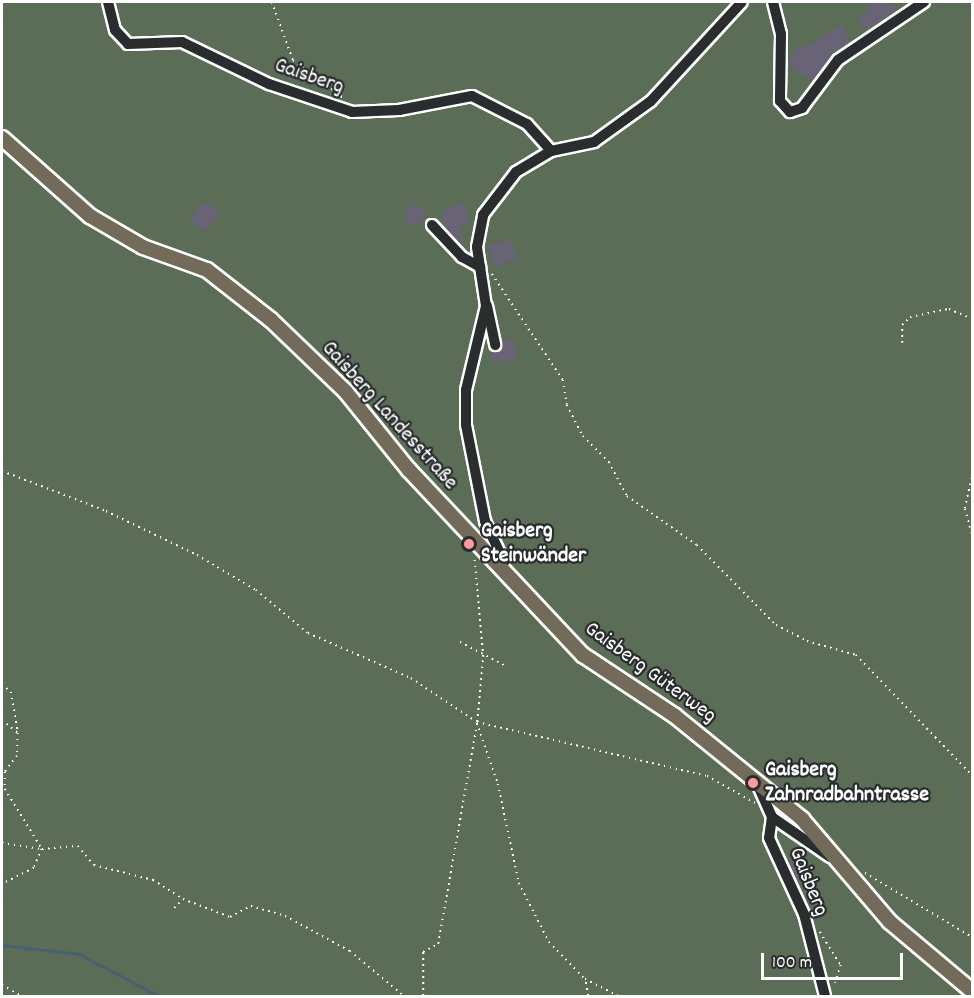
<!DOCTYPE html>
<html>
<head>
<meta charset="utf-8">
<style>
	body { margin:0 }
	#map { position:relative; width:974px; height:998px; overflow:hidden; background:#3d3d43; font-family:Dekko,sans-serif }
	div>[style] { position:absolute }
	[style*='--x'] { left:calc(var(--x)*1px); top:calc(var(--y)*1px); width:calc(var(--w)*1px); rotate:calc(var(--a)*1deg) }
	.green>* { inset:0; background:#5b6d57 }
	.stream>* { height:3px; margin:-1.5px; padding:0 1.5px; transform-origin:1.5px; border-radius:1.5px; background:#48626d }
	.building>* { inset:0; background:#686375 }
	.round { border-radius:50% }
	.path>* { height:1.5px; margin-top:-0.75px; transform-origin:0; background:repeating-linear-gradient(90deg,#fff 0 1.5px,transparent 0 6px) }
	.roads { filter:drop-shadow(2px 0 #fff) drop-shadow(-2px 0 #fff) drop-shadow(0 2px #fff) drop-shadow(0 -2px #fff) }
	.minor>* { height:10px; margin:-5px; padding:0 5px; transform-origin:5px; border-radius:5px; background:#2a2d2e }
	.major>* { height:14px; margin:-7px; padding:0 7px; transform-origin:7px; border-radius:7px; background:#726b5a }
	.dots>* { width:16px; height:16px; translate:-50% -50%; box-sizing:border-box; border:3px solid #2a2d2e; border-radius:50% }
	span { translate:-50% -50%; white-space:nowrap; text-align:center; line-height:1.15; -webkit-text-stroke:4.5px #2a2d2e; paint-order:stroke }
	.street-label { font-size:22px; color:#fff }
	.poi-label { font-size:22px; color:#fff; font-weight:700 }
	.left { translate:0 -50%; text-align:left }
	.frame { position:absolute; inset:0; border:3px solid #fff; pointer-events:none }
	.scale { position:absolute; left:761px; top:953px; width:142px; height:27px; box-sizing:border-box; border:3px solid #fff; border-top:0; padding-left:8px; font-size:18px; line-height:21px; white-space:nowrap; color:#fff; -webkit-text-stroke:4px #2a2d2e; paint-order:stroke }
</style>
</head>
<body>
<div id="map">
	<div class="green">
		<i style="clip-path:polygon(2px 2px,972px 2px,972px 996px,2px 996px)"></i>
	</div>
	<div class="stream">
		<i style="--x:2;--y:945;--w:78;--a:6.7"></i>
		<i style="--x:79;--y:954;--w:90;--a:27.7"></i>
	</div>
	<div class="building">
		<i style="clip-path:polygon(873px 2px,889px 2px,898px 10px,868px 29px,857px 23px)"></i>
		<i style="clip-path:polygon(842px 24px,850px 43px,813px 80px,792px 69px,788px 60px,800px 45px,805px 48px)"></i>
		<i style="clip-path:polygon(464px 202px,471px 223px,459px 228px,465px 244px,445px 228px,441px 211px)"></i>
		<i style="clip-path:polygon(209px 204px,220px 213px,206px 232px,189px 219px,201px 205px)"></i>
		<i class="round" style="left:405px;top:205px;width:20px;height:20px"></i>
		<i style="clip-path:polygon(510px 239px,517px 259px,494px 266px,488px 246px)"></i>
		<i style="clip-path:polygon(514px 339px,517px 360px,492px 362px,490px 351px,497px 352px,502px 340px)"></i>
		<i style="clip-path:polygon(798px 857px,813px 876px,800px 885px,789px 864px)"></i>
	</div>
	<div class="path">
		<i style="--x:272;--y:2;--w:62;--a:70.1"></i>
		<i style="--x:293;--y:60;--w:66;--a:37"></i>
		<i style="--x:492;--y:274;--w:128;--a:56.2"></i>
		<i style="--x:563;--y:380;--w:25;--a:81"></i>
		<i style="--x:567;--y:405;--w:35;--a:63"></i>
		<i style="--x:583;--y:436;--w:37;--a:45"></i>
		<i style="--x:609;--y:462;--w:38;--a:62"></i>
		<i style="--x:627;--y:496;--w:85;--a:35"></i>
		<i style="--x:697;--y:545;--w:112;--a:45.4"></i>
		<i style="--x:776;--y:625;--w:35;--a:27"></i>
		<i style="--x:807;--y:641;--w:51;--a:15.9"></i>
		<i style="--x:856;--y:655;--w:167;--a:46"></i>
		<i style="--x:902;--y:343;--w:18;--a:-90"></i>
		<i style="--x:902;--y:325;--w:11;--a:-45"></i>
		<i style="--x:910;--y:317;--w:40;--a:-12"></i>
		<i style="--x:949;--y:309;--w:25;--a:23"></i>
		<i style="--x:2;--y:471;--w:111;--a:21"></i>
		<i style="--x:106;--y:511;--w:101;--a:25.8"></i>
		<i style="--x:197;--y:555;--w:69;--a:30.7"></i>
		<i style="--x:256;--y:590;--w:67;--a:39.6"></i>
		<i style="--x:308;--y:633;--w:112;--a:23.6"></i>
		<i style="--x:411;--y:678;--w:79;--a:33.7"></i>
		<i style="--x:477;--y:722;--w:236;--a:13.2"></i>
		<i style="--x:707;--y:776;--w:55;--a:29.4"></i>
		<i style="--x:972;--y:478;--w:32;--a:103"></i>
		<i style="--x:965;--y:509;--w:26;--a:74"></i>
		<i style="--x:460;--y:642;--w:52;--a:27.6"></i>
		<i style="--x:2;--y:684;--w:12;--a:42"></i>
		<i style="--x:11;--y:692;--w:41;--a:80.1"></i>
		<i style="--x:2;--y:720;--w:21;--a:39"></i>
		<i style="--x:18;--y:733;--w:23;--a:92"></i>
		<i style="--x:17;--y:756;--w:20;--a:127"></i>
		<i style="--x:5;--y:772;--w:17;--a:90"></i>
		<i style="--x:5;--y:789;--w:70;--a:58.3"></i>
		<i style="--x:42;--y:849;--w:21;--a:113"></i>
		<i style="--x:34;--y:868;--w:36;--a:153"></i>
		<i style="--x:477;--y:723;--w:65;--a:71"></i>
		<i style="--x:498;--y:784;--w:101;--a:78"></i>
		<i style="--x:519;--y:883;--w:66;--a:63"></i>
		<i style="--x:549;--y:942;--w:52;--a:45.8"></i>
		<i style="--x:2;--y:843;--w:40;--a:8.5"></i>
		<i style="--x:42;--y:849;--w:36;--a:-5"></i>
		<i style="--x:78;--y:846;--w:25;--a:50"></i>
		<i style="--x:94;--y:865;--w:61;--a:14.3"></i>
		<i style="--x:153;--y:880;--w:36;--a:32"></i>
		<i style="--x:183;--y:899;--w:50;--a:21"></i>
		<i style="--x:230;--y:917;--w:24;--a:-28"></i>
		<i style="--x:251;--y:906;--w:35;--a:16"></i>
		<i style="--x:285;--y:916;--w:74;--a:28.3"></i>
		<i style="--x:350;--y:951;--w:70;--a:39.8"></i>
		<i style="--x:865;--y:873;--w:125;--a:30.9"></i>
		<i style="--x:174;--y:908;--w:11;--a:-45"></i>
		<i style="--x:820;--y:932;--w:39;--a:58"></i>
		<i style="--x:841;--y:965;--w:19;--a:108"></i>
		<i style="--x:2;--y:985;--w:23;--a:29"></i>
		<i style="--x:423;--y:996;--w:44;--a:-90"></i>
		<i style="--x:423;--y:952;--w:17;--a:-28"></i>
		<i style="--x:438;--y:944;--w:225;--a:-80"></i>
		<i style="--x:477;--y:722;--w:65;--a:-84.7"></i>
		<i style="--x:483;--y:657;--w:101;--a:-95.1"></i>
		<i style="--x:588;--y:996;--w:17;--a:-100"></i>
		<i style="--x:585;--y:979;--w:38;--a:27"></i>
	</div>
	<div class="roads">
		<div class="minor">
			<i style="--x:108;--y:2;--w:29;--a:76"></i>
			<i style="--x:115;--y:30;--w:19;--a:47"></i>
			<i style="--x:128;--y:44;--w:54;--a:-2.1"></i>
			<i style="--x:182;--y:42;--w:97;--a:25.8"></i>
			<i style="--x:269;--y:84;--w:88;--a:18.6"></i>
			<i style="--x:352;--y:112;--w:47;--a:-2.4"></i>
			<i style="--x:399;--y:110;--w:74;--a:-10.9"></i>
			<i style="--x:472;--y:96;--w:62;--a:27"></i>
			<i style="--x:527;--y:124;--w:36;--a:48"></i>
			<i style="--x:773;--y:2;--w:33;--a:76"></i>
			<i style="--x:781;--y:34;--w:67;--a:90.9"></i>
			<i style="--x:780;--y:101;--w:15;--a:48"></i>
			<i style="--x:790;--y:112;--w:13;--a:-18"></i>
			<i style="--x:802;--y:108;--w:60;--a:-53.1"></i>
			<i style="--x:838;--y:60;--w:104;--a:-34"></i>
			<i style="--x:432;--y:225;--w:44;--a:46.8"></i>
			<i style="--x:462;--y:257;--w:21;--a:29"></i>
			<i style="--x:487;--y:306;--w:40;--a:78"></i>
			<i style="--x:501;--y:569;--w:8;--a:-67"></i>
			<i style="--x:504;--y:562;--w:45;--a:-114.9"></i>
			<i style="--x:485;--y:521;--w:98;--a:-101.2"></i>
			<i style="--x:466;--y:425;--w:35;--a:-90"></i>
			<i style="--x:466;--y:390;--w:86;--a:-76.6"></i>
			<i style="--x:486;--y:306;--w:60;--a:-98.7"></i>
			<i style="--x:477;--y:247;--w:33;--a:-79"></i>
			<i style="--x:483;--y:215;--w:54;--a:-52.5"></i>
			<i style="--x:516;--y:172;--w:41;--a:-31"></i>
			<i style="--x:551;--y:151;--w:44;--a:-11.8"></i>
			<i style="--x:594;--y:142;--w:70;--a:-35.7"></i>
			<i style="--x:651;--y:101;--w:134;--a:-47.4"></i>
			<i style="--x:756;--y:781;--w:39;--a:66"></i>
			<i style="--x:772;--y:817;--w:70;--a:34.6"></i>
			<i style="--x:772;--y:817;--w:21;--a:98"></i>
			<i style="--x:769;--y:838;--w:84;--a:65.3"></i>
			<i style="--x:804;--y:914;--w:85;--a:75.6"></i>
		</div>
		<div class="major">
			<i style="--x:2;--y:138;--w:118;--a:41.6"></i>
			<i style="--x:90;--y:216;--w:61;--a:30.3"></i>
			<i style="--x:143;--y:247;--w:68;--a:19.8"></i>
			<i style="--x:207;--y:270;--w:81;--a:38"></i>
			<i style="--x:271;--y:320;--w:104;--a:43.8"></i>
			<i style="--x:346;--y:392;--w:100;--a:51.1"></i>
			<i style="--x:409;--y:470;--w:254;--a:46.8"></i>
			<i style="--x:583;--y:655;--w:110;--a:33.5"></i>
			<i style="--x:675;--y:716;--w:164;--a:39"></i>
			<i style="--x:802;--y:819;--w:135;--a:49.5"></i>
			<i style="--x:890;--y:922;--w:107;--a:40.1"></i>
		</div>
	</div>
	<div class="dots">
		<i style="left:469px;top:544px;background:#ff9aa2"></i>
		<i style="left:753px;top:783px;background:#ff9aa2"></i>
	</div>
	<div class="street-label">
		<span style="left:309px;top:77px;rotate:19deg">Gaisberg</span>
		<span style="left:389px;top:416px;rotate:48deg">Gaisberg Landesstraße</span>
		<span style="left:650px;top:673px;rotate:36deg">Gaisberg Güterweg</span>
		<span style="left:808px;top:882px;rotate:68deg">Gaisberg</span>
	</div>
	<div class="poi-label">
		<span class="left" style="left:481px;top:544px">Gaisberg<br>Steinwänder</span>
		<span class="left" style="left:765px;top:783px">Gaisberg<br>Zahnradbahntrasse</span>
	</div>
	<div class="frame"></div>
	<div class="scale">100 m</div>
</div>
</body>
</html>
